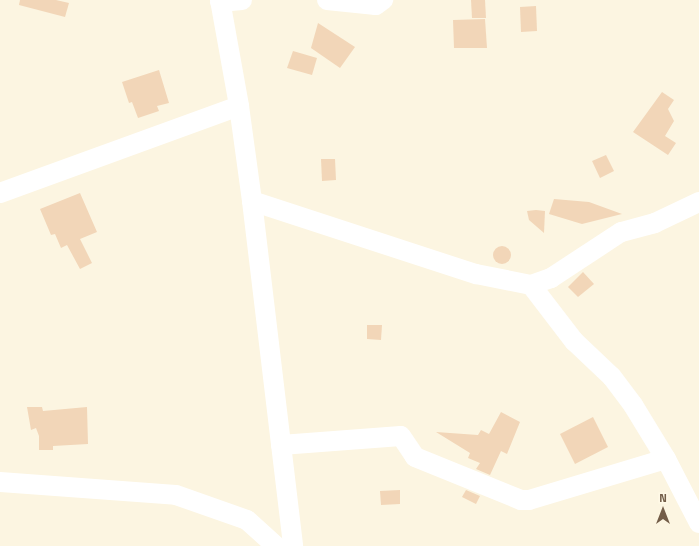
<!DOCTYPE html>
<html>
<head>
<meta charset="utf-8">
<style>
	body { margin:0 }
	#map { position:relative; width:699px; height:546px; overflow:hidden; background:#fcf5e1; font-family:"Titillium Web",sans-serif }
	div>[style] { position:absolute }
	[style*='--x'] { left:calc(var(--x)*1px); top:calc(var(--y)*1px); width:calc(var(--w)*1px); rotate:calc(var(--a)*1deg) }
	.building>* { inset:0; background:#f2d6b8 }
	.round { border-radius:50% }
	.minor>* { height:20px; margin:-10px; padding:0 10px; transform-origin:10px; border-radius:10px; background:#fff }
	span { translate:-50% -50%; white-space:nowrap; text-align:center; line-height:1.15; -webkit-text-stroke:4px #fff9e7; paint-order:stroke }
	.north { position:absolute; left:643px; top:490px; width:40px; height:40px; -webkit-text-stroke:3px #fff9e7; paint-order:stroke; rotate:0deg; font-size:11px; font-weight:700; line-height:16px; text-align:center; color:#735d48 }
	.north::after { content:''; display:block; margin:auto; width:14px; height:18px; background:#735d48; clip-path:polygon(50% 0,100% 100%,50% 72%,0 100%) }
</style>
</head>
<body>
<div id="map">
	<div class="building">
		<i style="clip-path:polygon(20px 0,56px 0,69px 3px,65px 17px,19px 5px)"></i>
		<i style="clip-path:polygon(471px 0,485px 0,486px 18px,472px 18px)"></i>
		<i style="clip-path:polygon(536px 6px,537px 31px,521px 32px,520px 7px)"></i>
		<i style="clip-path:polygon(485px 19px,487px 48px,454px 48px,453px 20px)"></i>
		<i style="clip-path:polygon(318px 23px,355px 47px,340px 68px,311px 48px)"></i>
		<i style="clip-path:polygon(293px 51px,317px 58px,312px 75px,287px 68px)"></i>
		<i style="clip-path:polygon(159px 70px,169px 103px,157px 106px,159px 111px,138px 118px,132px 102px,129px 103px,122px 82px)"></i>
		<i style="clip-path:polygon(662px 92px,674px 100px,668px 109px,674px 121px,665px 136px,676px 143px,668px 155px,633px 132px)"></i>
		<i style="clip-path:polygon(606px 155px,614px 171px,600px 178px,592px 161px)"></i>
		<i style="clip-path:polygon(321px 159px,335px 159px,336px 180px,322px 181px)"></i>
		<i style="clip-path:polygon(80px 193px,97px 232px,80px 239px,92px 263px,80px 269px,67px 245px,61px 248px,55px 234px,51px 235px,40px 209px)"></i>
		<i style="clip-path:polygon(554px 199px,589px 202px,622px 214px,582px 224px,549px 214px)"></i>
		<i style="clip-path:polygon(536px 210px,545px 211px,544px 233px,529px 220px,527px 211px)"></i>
		<i class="round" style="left:493px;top:246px;width:18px;height:18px"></i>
		<i style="clip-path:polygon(583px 272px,594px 284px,578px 297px,568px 287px)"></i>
		<i style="clip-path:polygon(367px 325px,382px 325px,381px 340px,367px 339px)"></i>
		<i style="clip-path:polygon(27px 407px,42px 407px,43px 411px,87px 407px,88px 444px,53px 446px,53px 450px,39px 450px,39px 436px,36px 428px,31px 430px)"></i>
		<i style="clip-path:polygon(501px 412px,520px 422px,507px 454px,501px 451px,490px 475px,476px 469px,480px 463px,468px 458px,470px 453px,436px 432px,478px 435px,481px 430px,489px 434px)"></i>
		<i style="clip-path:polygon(593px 417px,608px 447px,575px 464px,560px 434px)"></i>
		<i style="clip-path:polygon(400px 490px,400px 504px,381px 505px,380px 491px)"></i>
		<i style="clip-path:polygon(466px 490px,480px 496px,476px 504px,462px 497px)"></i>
	</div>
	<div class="minor">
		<i style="--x:220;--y:0;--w:108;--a:79.8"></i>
		<i style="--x:239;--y:106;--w:96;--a:82.2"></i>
		<i style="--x:252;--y:201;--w:347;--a:83.2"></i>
		<i style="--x:327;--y:0;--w:49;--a:5.8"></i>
		<i style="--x:376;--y:5;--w:9;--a:-36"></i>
		<i style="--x:220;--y:2;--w:22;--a:-5"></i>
		<i style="--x:0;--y:193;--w:254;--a:-20"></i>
		<i style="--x:252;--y:201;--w:236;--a:18.1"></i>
		<i style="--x:476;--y:274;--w:56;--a:11.3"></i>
		<i style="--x:699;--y:202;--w:49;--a:154.5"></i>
		<i style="--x:655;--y:223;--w:35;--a:165"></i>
		<i style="--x:621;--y:232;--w:84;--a:146.7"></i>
		<i style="--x:551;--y:278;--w:21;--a:161"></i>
		<i style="--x:531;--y:285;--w:71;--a:52.5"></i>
		<i style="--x:574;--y:341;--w:52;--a:43.5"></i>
		<i style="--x:612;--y:377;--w:35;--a:53"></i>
		<i style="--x:633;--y:405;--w:63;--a:58.6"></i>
		<i style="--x:666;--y:459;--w:72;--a:62.7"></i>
		<i style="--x:281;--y:445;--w:120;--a:-4.3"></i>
		<i style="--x:401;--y:436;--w:25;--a:56"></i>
		<i style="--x:415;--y:457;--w:114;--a:22.1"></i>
		<i style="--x:521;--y:500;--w:8;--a:0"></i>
		<i style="--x:529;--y:500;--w:143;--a:-16.7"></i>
		<i style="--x:0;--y:482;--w:176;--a:4.2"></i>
		<i style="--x:176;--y:495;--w:75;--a:19.4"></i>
		<i style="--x:247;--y:520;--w:39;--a:42"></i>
	</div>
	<div class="north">N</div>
</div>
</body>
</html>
